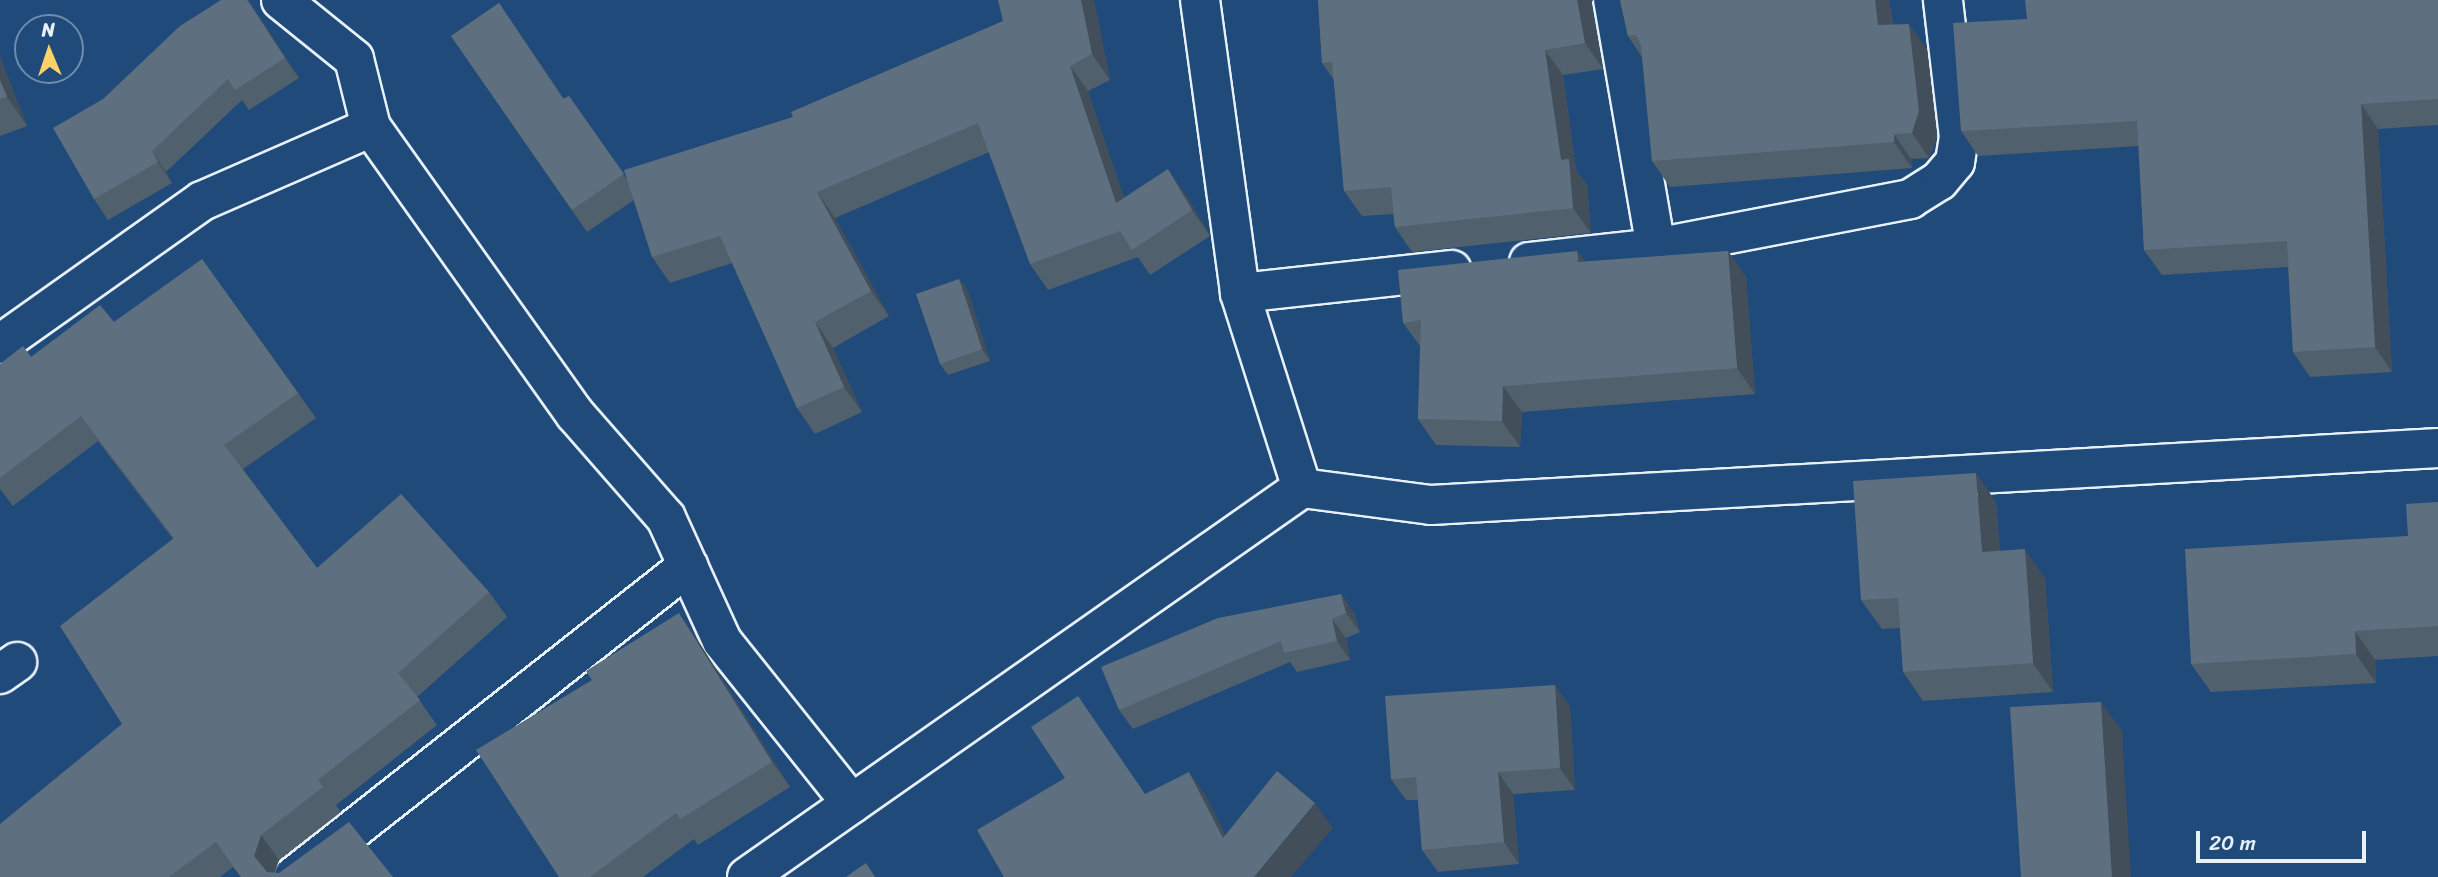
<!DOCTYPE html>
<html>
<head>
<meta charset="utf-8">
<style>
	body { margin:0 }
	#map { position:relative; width:2438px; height:877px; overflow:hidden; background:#1f4a7a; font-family:Sriracha,sans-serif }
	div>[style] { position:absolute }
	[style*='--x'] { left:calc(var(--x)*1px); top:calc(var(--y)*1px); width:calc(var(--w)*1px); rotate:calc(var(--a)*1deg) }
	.roads { filter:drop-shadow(2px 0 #e8f1f8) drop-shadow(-2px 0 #e8f1f8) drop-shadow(0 2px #e8f1f8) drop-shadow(0 -2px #e8f1f8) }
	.minor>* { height:38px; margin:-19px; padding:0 19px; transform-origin:19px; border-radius:19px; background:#1f4a7a }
	.wall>* { inset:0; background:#51606d }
	.shaded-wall>* { inset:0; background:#424e59 }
	.building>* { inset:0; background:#5e707f }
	span { translate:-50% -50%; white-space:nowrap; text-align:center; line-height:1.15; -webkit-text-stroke:5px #1f4a7a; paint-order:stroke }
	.north { position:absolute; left:14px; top:14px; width:70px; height:70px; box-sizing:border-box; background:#1f4a7a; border:2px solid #6f8dac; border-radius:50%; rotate:358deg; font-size:19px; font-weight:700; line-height:28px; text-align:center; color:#e8f1f8 }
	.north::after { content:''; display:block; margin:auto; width:24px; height:32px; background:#ffd166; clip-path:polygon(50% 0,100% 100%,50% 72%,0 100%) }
	.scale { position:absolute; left:2196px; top:831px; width:170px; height:32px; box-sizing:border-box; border:4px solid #e8f1f8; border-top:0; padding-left:9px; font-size:21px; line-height:24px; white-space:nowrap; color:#e8f1f8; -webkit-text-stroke:5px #1f4a7a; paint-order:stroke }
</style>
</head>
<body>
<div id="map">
	<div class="roads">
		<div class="minor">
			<i style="--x:281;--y:0;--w:94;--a:38.9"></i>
			<i style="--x:354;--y:59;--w:70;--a:76"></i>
			<i style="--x:1200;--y:0;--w:296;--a:82.2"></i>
			<i style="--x:1240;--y:293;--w:205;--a:72.4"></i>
			<i style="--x:1302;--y:488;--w:130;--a:7.5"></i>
			<i style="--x:1431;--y:505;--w:1009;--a:-3.24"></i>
			<i style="--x:1656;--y:248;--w:259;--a:-10.9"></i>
			<i style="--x:1910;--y:199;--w:34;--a:-32"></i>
			<i style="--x:1939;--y:181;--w:25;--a:-50"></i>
			<i style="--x:1955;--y:162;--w:25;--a:-81"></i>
			<i style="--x:1959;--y:137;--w:138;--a:-96.7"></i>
			<i style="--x:1529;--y:262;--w:128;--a:-6.3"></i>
			<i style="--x:1656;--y:248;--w:252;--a:-99.8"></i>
			<i style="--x:1240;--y:293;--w:213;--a:-6.2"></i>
			<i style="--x:0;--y:344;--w:247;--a:-35.3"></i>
			<i style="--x:202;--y:201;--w:184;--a:-23.6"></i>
			<i style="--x:371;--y:127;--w:352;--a:54.6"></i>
			<i style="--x:575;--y:414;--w:138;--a:48.8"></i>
			<i style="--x:666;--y:518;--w:135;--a:65.5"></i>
			<i style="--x:722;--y:641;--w:208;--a:51.4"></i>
			<i style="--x:0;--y:674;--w:21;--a:-35"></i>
			<i style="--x:293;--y:877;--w:503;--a:-38.21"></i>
			<i style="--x:747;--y:877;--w:678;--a:-35.03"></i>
		</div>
	</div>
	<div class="wall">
		<i style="clip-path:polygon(248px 0,299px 78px,249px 110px,242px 100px,166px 172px,172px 183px,108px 220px,94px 199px,103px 99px)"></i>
		<i style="clip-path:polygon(1094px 0,1110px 80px,1088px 91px,1124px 198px,1186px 195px,1210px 236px,1150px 275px,1138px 257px,1048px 290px,1030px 264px,989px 152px,835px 218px,889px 316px,833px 348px,862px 412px,815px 434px,797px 408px,732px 263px,670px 283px,652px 257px,634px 200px,587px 232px,451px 36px,499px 3px,564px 99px,569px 96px,626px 178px,793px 117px)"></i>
		<i style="clip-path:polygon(1318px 0,1593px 0,1591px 3px,1603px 69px,1563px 75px,1576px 170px,1587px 185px,1591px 233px,1412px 252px,1395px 227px,1393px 214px,1362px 216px,1344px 191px,1334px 80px,1322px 63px)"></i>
		<i style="clip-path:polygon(1620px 0,1889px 0,1893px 25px,1927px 49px,1937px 137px,1929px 158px,1911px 159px,1912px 168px,1670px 187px,1652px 161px,1642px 57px,1628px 36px)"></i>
		<i style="clip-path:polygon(2438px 0,2438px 125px,2378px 129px,2392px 372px,2310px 377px,2293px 352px,2288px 267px,2162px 275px,2144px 250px,2139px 146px,1978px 156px,1961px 131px,2027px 19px)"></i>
		<i style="clip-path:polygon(0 57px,27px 126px,0 136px)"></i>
		<i style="clip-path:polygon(1577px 251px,1585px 262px,1728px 251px,1746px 277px,1755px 394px,1522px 412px,1520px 447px,1436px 445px,1418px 419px,1420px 346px,1403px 323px)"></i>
		<i style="clip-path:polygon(202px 259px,316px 418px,243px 469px,317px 568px,489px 592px,507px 617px,417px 697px,437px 725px,336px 805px,341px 812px,279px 860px,274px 873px,393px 877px,241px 877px,233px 867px,220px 877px,0 877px,122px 724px,173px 539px,98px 441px,13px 506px,0 489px,0 364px,31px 357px,114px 322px)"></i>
		<i style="clip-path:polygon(959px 279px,968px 291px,990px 361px,948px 375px,940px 364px)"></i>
		<i style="clip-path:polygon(1996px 502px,2000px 551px,2045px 578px,2053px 692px,1923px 701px,1903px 672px,1900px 628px,1882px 629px,1861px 600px)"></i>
		<i style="clip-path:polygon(2438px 502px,2438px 656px,2375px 660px,2376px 683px,2211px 692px,2191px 664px,2408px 536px)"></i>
		<i style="clip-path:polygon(1341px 594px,1354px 613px,1360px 632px,1346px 638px,1350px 660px,1297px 672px,1290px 662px,1133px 729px,1119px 710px)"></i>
		<i style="clip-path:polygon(697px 639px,790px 787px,698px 845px,694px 839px,643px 877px,559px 877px)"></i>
		<i style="clip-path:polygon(1555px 685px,1570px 707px,1575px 790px,1513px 794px,1519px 864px,1438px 872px,1422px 850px,1418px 800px,1406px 800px,1391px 779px)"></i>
	</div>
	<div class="shaded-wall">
		<i style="clip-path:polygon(248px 0,299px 78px,285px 58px)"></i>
		<i style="clip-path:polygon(1081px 0,1094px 0,1110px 80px,1092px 54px)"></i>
		<i style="clip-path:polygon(1577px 0,1593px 0,1591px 3px,1603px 69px,1585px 43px)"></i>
		<i style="clip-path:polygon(1875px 0,1889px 0,1896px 51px,1878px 25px)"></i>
		<i style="clip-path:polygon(1909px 24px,1927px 49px,1937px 137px,1929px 158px,1912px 133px)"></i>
		<i style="clip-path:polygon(1545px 50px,1563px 75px,1576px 170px,1587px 185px,1591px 233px,1573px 208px,1561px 160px)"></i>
		<i style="clip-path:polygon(0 57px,27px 126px,7px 97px,0 80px)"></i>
		<i style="clip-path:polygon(1070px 66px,1088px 91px,1134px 228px,1116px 203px)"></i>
		<i style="clip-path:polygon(2361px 104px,2378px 129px,2392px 372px,2375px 347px)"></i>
		<i style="clip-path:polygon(1894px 134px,1911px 159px,1912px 168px,1894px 142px)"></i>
		<i style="clip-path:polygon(152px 151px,166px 172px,172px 183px,158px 162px)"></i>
		<i style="clip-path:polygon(1168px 169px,1186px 195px,1210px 236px,1192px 210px)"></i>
		<i style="clip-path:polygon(817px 192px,835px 218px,889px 316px,871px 291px)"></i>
		<i style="clip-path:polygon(1577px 251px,1595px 277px,1578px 262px)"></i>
		<i style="clip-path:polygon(1728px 251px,1746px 277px,1755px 394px,1737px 368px)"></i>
		<i style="clip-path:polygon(959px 279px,968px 291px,990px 361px,982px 349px)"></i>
		<i style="clip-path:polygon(815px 322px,833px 348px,862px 412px,844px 387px)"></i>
		<i style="clip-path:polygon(1503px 386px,1522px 412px,1520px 447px,1502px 421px)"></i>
		<i style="clip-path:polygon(1976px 473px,1996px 502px,2002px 581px,1982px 552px)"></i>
		<i style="clip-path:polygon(2025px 549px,2045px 578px,2053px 692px,2033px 663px)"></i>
		<i style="clip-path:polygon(1341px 594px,1354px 613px,1360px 632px,1346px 613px)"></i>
		<i style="clip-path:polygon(679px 613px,697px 639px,790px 787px,772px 762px)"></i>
		<i style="clip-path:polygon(1332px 619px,1346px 638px,1350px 660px,1337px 641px)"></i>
		<i style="clip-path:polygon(2355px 631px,2375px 660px,2376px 683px,2356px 654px)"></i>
		<i style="clip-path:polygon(1555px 685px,1570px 707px,1575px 790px,1560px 768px)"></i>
		<i style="clip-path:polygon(2101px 702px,2122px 731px,2131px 877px,2112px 877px)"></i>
		<i style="clip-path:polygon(1189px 772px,1206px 796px,1240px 863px,1223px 838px)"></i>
		<i style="clip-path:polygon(1498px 772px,1513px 794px,1519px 864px,1504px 842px)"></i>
		<i style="clip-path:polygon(1315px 803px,1333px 828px,1291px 877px,1254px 877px)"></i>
		<i style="clip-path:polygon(261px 835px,279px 860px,273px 877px,269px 877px,254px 856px)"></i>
	</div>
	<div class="building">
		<i style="clip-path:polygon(221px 0,247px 0,285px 58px,235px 90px,228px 79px,152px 151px,158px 162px,94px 199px,53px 128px,103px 99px,180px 26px)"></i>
		<i style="clip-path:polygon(998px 0,1081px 0,1092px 54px,1070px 66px,1116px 203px,1168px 169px,1192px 210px,1132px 250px,1120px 231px,1030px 264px,978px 123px,817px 192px,871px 291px,815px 322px,844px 387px,797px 408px,720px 236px,652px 257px,624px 170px,793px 117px,791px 112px,1003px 21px)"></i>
		<i style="clip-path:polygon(1318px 0,1577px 0,1585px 43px,1545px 50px,1561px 160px,1569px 159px,1573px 208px,1395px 227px,1391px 187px,1344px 191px,1332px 62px,1322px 63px)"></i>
		<i style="clip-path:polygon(1620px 0,1875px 0,1878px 25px,1909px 24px,1919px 111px,1912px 133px,1894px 134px,1894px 142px,1652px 161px,1641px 45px,1636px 35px,1628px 36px)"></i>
		<i style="clip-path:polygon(2025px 0,2438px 0,2438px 99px,2361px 104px,2375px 347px,2293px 352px,2287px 241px,2144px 250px,2137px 121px,1961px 131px,1953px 23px,2027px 19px)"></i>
		<i style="clip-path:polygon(499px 3px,563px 99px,569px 96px,624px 174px,572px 210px,451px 36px)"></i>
		<i style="clip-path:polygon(0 80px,7px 97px,0 99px)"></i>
		<i style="clip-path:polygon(1577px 251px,1578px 262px,1728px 251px,1737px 368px,1503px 386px,1502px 421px,1418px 419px,1421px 320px,1403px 323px,1398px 270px)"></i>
		<i style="clip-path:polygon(202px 259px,298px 393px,224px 445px,317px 568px,401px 494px,489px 592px,398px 673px,420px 700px,318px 780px,323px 787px,261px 835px,254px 856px,267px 872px,279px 873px,349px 822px,393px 877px,241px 877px,216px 842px,169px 877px,0 877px,0 824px,122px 724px,60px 626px,174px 538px,81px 416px,0 478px,0 364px,23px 346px,31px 357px,100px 305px,114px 322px)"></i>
		<i style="clip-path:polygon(959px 279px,982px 349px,940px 364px,916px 294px)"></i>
		<i style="clip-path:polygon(1976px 473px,1982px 552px,2025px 549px,2033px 663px,1903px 672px,1898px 598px,1861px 600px,1853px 481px)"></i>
		<i style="clip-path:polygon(2438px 502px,2438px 626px,2355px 631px,2356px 654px,2191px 664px,2185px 549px,2408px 536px,2406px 504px)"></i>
		<i style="clip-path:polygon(1341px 594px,1346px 613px,1332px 619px,1337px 641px,1284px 653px,1281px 641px,1119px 710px,1101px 667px,1218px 618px)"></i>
		<i style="clip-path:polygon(679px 613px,772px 762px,680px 819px,676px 813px,590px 877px,559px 877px,476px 750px,592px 680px,586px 671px)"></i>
		<i style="clip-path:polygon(1555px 685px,1560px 768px,1498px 772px,1504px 842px,1422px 850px,1416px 777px,1391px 779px,1385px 696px)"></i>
		<i style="clip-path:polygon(1078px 696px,1145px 794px,1189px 772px,1223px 838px,1277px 771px,1315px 803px,1254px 877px,1004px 877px,977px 830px,1065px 778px,1031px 727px)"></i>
		<i style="clip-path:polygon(2101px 702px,2112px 877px,2021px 877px,2010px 707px)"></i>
		<i style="clip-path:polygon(866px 863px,875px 877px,846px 877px)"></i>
	</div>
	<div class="north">N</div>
	<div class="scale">20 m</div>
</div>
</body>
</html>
